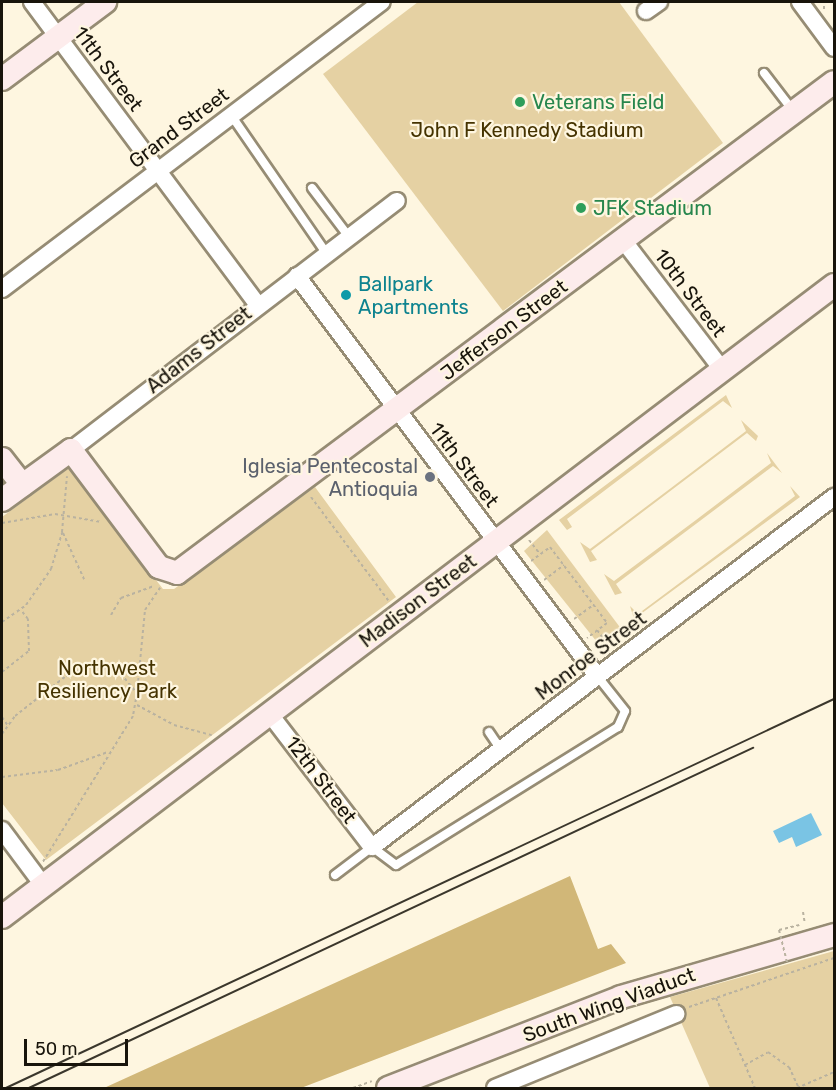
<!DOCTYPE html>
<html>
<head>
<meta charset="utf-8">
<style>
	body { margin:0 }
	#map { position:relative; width:836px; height:1090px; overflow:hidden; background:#fef6e0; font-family:Rubik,sans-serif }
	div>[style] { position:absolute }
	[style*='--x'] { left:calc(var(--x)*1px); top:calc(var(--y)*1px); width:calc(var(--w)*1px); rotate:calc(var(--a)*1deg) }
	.green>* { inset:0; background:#e5d1a3 }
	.forest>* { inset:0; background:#d1b778 }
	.water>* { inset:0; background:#7ac4e4 }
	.path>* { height:2px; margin-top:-1px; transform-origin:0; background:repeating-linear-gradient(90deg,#b9b2a0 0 3px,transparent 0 6px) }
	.roads { filter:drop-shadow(2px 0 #968c74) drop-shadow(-2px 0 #968c74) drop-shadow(0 2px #968c74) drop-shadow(0 -2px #968c74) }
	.lane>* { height:8px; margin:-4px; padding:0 4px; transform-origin:4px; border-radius:4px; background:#fff }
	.street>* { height:16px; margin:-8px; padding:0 8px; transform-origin:8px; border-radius:8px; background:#fff }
	.secondary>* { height:22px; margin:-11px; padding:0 11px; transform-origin:11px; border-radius:11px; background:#fdecec }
	.tram>* { height:1.5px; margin:-0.75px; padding:0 0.75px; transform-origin:0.75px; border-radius:0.75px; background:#3b372c }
	.path-bridge>* { height:2px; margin-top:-1px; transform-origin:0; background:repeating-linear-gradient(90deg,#b9b2a0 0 3px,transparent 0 6px) }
	.dots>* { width:16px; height:16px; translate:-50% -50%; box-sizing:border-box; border:3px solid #fef6e0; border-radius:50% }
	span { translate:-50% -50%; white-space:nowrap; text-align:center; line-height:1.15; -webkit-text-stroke:4.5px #fef6e0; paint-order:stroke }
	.street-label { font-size:20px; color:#18140b }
	.leisure-label { font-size:20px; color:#27864d }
	.left { translate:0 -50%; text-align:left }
	.park-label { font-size:20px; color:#453300 }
	.culture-label { font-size:20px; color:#0d838f }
	.worship-label { font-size:20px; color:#5b616d }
	.right { translate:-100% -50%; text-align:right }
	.frame { position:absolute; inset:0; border:3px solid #18140b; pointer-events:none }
	.scale { position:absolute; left:24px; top:1039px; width:104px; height:27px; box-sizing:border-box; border:3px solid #18140b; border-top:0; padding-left:8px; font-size:18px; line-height:21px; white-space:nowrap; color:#18140b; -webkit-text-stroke:4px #fef6e0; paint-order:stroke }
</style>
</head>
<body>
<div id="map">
	<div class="green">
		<i style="clip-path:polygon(418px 2px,619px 2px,723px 143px,503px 311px,323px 74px)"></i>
		<i style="clip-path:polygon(726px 395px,732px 408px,723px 401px,567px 519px,572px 527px,567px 530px,559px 520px)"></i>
		<i style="clip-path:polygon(741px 420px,758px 436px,756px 441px,747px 433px,591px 551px,597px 560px,590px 562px,580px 542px,590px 549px,671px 488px,746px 431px)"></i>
		<i style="clip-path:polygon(767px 453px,782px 473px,773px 466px,616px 584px,622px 593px,615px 595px,604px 574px,614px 581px,696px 520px,771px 463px)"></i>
		<i style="clip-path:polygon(69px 468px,163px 589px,174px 589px,315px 487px,396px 597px,46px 860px,2px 803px,2px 517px)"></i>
		<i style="clip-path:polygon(790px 486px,800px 497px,634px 619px,630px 606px,638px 614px,733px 543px,795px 496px)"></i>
		<i style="clip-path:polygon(547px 530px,622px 630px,601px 647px,524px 551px)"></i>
		<i style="clip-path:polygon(834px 951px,834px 1088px,710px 1088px,670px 997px)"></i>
	</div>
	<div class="forest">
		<i style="clip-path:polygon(570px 876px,598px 949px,611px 944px,626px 963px,301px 1088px,104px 1088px)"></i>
	</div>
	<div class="water">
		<i style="clip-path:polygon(811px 813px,822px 835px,796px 847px,792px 837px,779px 843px,773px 831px)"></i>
	</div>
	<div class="path">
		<i style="--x:824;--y:9;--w:7;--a:-90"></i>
		<i style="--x:311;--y:497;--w:129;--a:53.2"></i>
		<i style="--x:2;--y:523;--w:54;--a:-9.6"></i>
		<i style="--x:55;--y:514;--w:47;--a:9.9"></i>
		<i style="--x:63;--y:533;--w:51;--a:65.5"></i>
		<i style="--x:529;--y:540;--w:18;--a:52"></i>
		<i style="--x:531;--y:561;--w:24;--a:-36"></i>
		<i style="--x:550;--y:547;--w:95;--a:53.1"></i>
		<i style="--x:607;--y:623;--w:25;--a:143"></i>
		<i style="--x:544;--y:580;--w:25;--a:-37"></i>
		<i style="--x:111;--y:615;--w:20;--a:-60"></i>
		<i style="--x:121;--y:598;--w:35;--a:-20"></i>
		<i style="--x:574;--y:619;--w:24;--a:-36"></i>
		<i style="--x:2;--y:622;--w:29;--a:-35"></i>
		<i style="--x:26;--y:605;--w:44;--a:-55.2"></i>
		<i style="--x:51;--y:569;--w:39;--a:-73"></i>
		<i style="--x:62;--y:532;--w:56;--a:-84.9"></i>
		<i style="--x:597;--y:630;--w:21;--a:53"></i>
		<i style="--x:2;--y:672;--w:34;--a:-38"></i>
		<i style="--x:29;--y:651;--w:32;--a:-92"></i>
		<i style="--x:28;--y:619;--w:11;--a:-128"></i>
		<i style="--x:137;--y:693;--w:83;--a:-84.5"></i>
		<i style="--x:145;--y:610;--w:27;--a:-56"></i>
		<i style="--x:137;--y:705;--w:42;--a:28.4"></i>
		<i style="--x:174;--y:725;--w:39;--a:15"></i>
		<i style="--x:2;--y:717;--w:11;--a:56"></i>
		<i style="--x:2;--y:734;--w:22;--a:-54"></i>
		<i style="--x:15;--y:716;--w:65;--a:-38.1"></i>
		<i style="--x:66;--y:676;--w:27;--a:-24"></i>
		<i style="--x:91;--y:665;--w:31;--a:17"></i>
		<i style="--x:121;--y:674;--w:25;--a:50"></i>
		<i style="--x:137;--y:693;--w:23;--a:100"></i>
		<i style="--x:133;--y:716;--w:172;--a:121.7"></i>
		<i style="--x:2;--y:777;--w:56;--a:-7.1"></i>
		<i style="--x:58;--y:770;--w:53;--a:-19.8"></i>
		<i style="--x:803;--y:912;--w:12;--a:81"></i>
		<i style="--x:779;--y:930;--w:21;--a:-14"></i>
		<i style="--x:716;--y:998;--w:98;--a:66.6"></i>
		<i style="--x:689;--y:1007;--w:153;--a:-18.7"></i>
		<i style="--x:745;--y:1065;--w:26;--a:-29"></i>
		<i style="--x:768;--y:1052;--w:26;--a:36"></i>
		<i style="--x:789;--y:1067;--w:23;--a:65"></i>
		<i style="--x:353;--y:1088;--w:20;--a:-20"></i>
		<i style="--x:797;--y:1088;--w:40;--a:-23.4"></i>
	</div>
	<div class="roads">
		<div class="lane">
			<i style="--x:764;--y:73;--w:49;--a:52.4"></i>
			<i style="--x:231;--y:115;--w:169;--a:55.4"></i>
			<i style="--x:312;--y:188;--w:61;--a:52.9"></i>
			<i style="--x:489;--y:732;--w:22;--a:56"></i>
			<i style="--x:335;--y:875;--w:46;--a:-37.1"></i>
			<i style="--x:372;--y:847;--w:30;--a:37"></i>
			<i style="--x:396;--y:865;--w:261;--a:-31.9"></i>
			<i style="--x:618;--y:727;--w:17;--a:-66"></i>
			<i style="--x:625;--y:711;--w:43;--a:-128.5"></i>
		</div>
		<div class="street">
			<i style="--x:32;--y:2;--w:378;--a:53.3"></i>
			<i style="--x:800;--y:2;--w:57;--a:53.5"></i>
			<i style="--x:646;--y:11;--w:16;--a:-35"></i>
			<i style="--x:623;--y:240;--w:166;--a:52.6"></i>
			<i style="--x:297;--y:276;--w:501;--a:53.11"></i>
			<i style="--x:2;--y:289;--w:476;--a:-37.1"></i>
			<i style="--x:71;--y:450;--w:410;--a:-37.4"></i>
			<i style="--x:269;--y:713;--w:169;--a:52.5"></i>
			<i style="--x:372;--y:847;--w:580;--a:-37.15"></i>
			<i style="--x:2;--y:830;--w:69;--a:53.3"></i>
			<i style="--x:495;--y:1088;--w:196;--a:-22.2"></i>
		</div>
		<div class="secondary">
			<i style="--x:2;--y:79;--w:129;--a:-36.8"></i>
			<i style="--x:2;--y:459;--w:33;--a:52"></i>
			<i style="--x:2;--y:500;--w:85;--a:-35.9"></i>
			<i style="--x:71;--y:450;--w:146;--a:53.1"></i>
			<i style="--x:159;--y:567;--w:19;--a:18"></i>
			<i style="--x:177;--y:573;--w:820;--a:-36.77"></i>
			<i style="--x:2;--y:917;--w:1045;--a:-37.22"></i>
			<i style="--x:388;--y:1088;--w:250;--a:-21.3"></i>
			<i style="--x:621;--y:997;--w:222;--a:-16.2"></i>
		</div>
	</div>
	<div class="tram">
		<i style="--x:6;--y:1088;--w:915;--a:-25.16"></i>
		<i style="--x:29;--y:1088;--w:800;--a:-25.16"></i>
	</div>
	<div class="path-bridge">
		<i style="--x:779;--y:930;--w:36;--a:76"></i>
	</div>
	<div class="dots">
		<i style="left:520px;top:102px;background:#2e9e5b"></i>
		<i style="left:581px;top:208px;background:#2e9e5b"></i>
		<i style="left:346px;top:295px;background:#0f9aa8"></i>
		<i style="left:430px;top:477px;background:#6b7280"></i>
	</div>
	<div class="street-label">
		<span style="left:108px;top:69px;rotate:53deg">11th Street</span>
		<span style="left:179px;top:128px;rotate:-37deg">Grand Street</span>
		<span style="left:690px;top:293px;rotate:53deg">10th Street</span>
		<span style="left:504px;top:330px;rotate:-37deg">Jefferson Street</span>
		<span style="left:199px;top:350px;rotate:-38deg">Adams Street</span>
		<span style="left:464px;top:465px;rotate:53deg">11th Street</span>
		<span style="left:418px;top:601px;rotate:-37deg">Madison Street</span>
		<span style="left:591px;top:656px;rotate:-37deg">Monroe Street</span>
		<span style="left:321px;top:780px;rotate:53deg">12th Street</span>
		<span style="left:609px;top:1005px;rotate:-20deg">South Wing Viaduct</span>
	</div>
	<div class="leisure-label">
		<span class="left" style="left:532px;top:102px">Veterans Field</span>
		<span class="left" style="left:593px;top:208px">JFK Stadium</span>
	</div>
	<div class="park-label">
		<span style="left:527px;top:130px">John F Kennedy Stadium</span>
		<span style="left:107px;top:680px">Northwest<br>Resiliency Park</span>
	</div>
	<div class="culture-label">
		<span class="left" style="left:358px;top:296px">Ballpark<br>Apartments</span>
	</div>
	<div class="worship-label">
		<span class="right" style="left:418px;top:478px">Iglesia Pentecostal<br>Antioquia</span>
	</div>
	<div class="frame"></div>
	<div class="scale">50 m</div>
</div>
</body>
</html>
